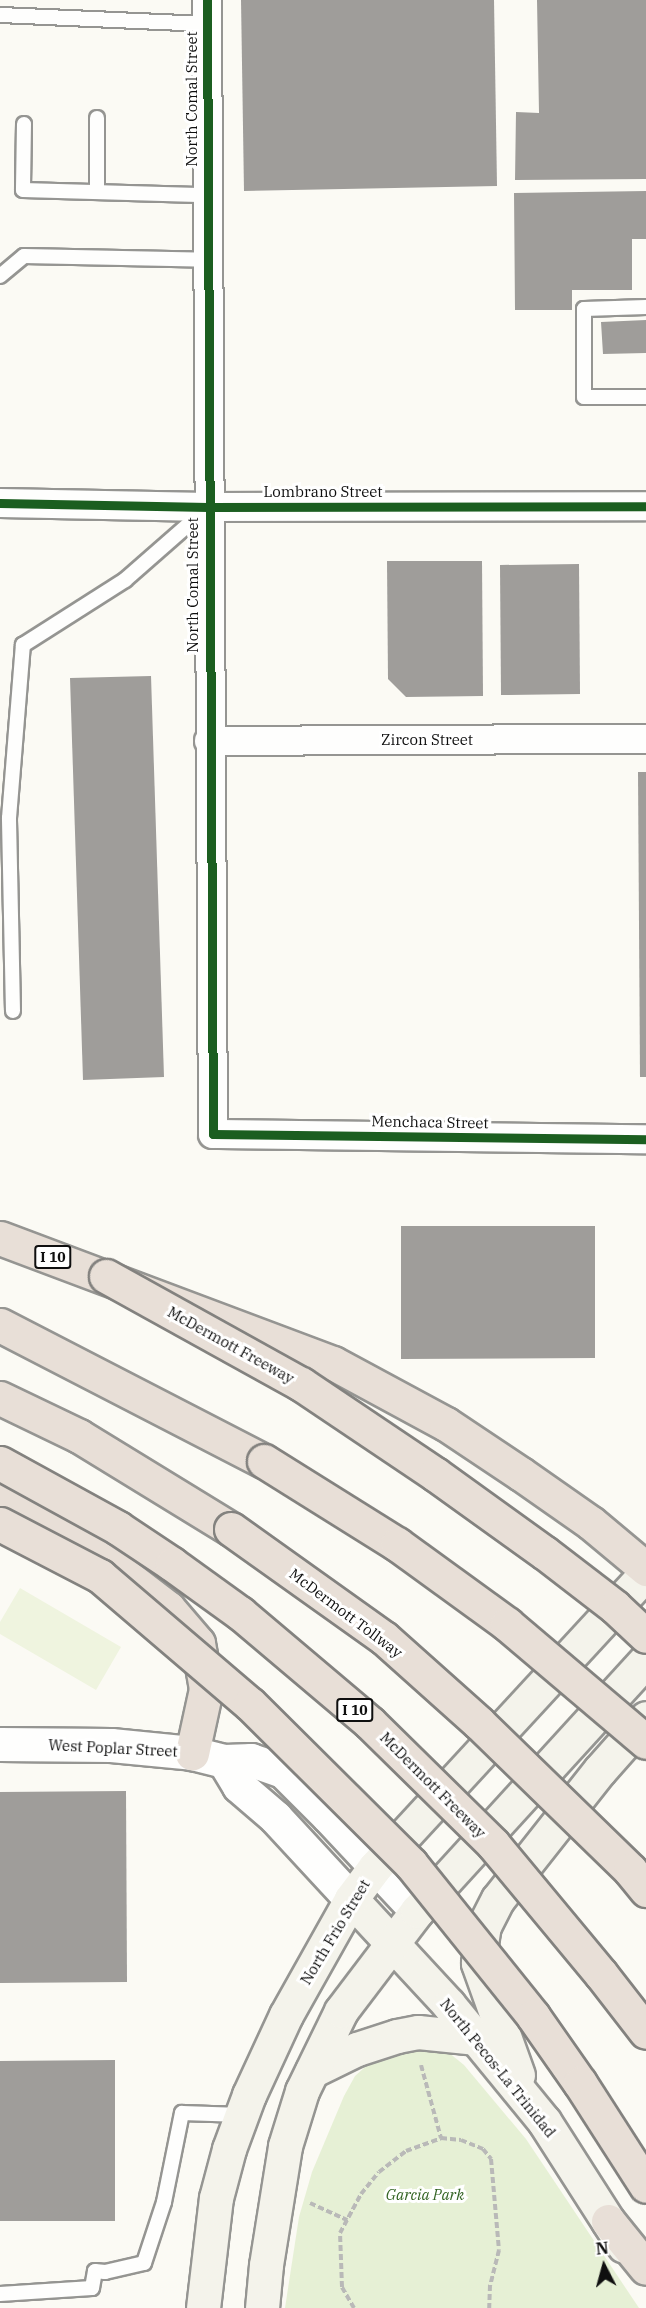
<!DOCTYPE html>
<html>
<head>
<meta charset="utf-8">
<style>
	body { margin:0 }
	#map { position:relative; width:646px; height:2308px; overflow:hidden; background:#fbfaf4; font-family:"IBM Plex Serif",serif }
	div>[style] { position:absolute }
	[style*='--x'] { left:calc(var(--x)*1px); top:calc(var(--y)*1px); width:calc(var(--w)*1px); rotate:calc(var(--a)*1deg) }
	.green>* { inset:0; background:#e6f0d5 }
	.pitch>* { inset:0; background:#eff4df }
	.building>* { inset:0; background:#9f9d9a }
	.path>* { height:4px; margin-top:-2px; transform-origin:0; background:repeating-linear-gradient(90deg,#b9b9b8 0 6px,transparent 0 9px) }
	.roads { filter:drop-shadow(2px 0 #959592) drop-shadow(-2px 0 #959592) drop-shadow(0 2px #959592) drop-shadow(0 -2px #959592) }
	.service>* { height:14px; margin:-7px; padding:0 7px; transform-origin:7px; border-radius:7px; background:#fefefd }
	.minor>* { height:28px; margin:-14px; padding:0 14px; transform-origin:14px; border-radius:14px; background:#fefefd }
	.tertiary>* { height:33px; margin:-16.5px; padding:0 16.5px; transform-origin:16.5px; border-radius:16.5px; background:#fefefd }
	.secondary>* { height:33px; margin:-16.5px; padding:0 16.5px; transform-origin:16.5px; border-radius:16.5px; background:#f4f3eb }
	.motorway>* { height:33px; margin:-16.5px; padding:0 16.5px; transform-origin:16.5px; border-radius:16.5px; background:#e8dfd7 }
	.bridges { filter:drop-shadow(2px 0 #83827f) drop-shadow(-2px 0 #83827f) drop-shadow(0 2px #83827f) drop-shadow(0 -2px #83827f) }
	.motorway-bridge>* { height:33px; margin:-16.5px; padding:0 16.5px; transform-origin:16.5px; border-radius:16.5px; background:#e8dfd7 }
	.cycleway>* { height:9px; margin:-4.5px; padding:0 4.5px; transform-origin:4.5px; border-radius:4.5px; background:#1b5e20 }
	span { translate:-50% -50%; white-space:nowrap; text-align:center; line-height:1.15; -webkit-text-stroke:6px #fff; paint-order:stroke }
	.shield-label span { padding:2px 4px; background:#fff; border:2px solid; border-radius:4px; -webkit-text-stroke-width:0 }
	.shield-label { font-size:14px; color:#0f0f0f; font-weight:700 }
	.street-label { font-size:15px; color:#0f0f0f }
	.park-label { font-size:15px; color:#326322; font-style:italic }
	.north { position:absolute; left:574px; top:2236px; width:60px; height:60px; -webkit-text-stroke:4px #fff; paint-order:stroke; rotate:354deg; font-size:16px; font-weight:700; line-height:24px; text-align:center; color:#0f0f0f }
	.north::after { content:''; display:block; margin:auto; width:21px; height:27px; background:#0f0f0f; clip-path:polygon(50% 0,100% 100%,50% 72%,0 100%) }
</style>
</head>
<body>
<div id="map">
	<div class="green">
		<i style="clip-path:polygon(427px 2044px,448px 2052px,464px 2065px,526px 2139px,639px 2308px,285px 2308px,299px 2217px,312px 2172px,344px 2096px,355px 2076px,373px 2060px)"></i>
	</div>
	<div class="pitch">
		<i style="clip-path:polygon(20px 1588px,121px 1647px,96px 1690px,0 1634px,0 1622px)"></i>
	</div>
	<div class="building">
		<i style="clip-path:polygon(241px 0,494px 0,497px 186px,244px 191px)"></i>
		<i style="clip-path:polygon(537px 0,646px 0,646px 179px,515px 180px,516px 112px,539px 113px)"></i>
		<i style="clip-path:polygon(646px 191px,646px 239px,632px 239px,632px 290px,572px 290px,572px 310px,515px 310px,514px 193px)"></i>
		<i style="clip-path:polygon(646px 320px,646px 353px,603px 354px,601px 322px)"></i>
		<i style="clip-path:polygon(387px 561px,482px 561px,483px 696px,406px 697px,388px 679px)"></i>
		<i style="clip-path:polygon(579px 564px,580px 694px,501px 695px,500px 565px)"></i>
		<i style="clip-path:polygon(151px 676px,164px 1077px,83px 1080px,70px 678px)"></i>
		<i style="clip-path:polygon(638px 772px,646px 772px,646px 1077px,640px 1077px)"></i>
		<i style="clip-path:polygon(401px 1226px,595px 1226px,595px 1358px,401px 1359px)"></i>
		<i style="clip-path:polygon(126px 1791px,127px 1982px,0 1983px,0 1792px)"></i>
		<i style="clip-path:polygon(115px 2060px,115px 2221px,0 2221px,0 2061px)"></i>
	</div>
	<div class="path">
		<i style="--x:421;--y:2065;--w:76;--a:74.7"></i>
		<i style="--x:310;--y:2203;--w:41;--a:24.7"></i>
		<i style="--x:354;--y:2308;--w:24;--a:-120"></i>
		<i style="--x:342;--y:2287;--w:54;--a:-92.1"></i>
		<i style="--x:340;--y:2233;--w:44;--a:-61.7"></i>
		<i style="--x:361;--y:2194;--w:28;--a:-51"></i>
		<i style="--x:379;--y:2172;--w:34;--a:-38"></i>
		<i style="--x:406;--y:2151;--w:37;--a:-20"></i>
		<i style="--x:441;--y:2138;--w:20;--a:6"></i>
		<i style="--x:461;--y:2140;--w:24;--a:22"></i>
		<i style="--x:483;--y:2149;--w:13;--a:51"></i>
		<i style="--x:491;--y:2159;--w:91;--a:85"></i>
		<i style="--x:499;--y:2250;--w:36;--a:104"></i>
		<i style="--x:490;--y:2285;--w:23;--a:92"></i>
	</div>
	<div class="roads">
		<div class="service">
			<i style="--x:0;--y:15;--w:207;--a:2.5"></i>
			<i style="--x:97;--y:118;--w:74;--a:90"></i>
			<i style="--x:24;--y:124;--w:66;--a:90.9"></i>
			<i style="--x:23;--y:190;--w:184;--a:1.6"></i>
			<i style="--x:0;--y:276;--w:31;--a:-40"></i>
			<i style="--x:24;--y:256;--w:184;--a:1.2"></i>
			<i style="--x:646;--y:307;--w:62;--a:178.2"></i>
			<i style="--x:584;--y:309;--w:88;--a:90"></i>
			<i style="--x:584;--y:397;--w:62;--a:0"></i>
			<i style="--x:13;--y:1011;--w:193;--a:-91.2"></i>
			<i style="--x:9;--y:818;--w:174;--a:-85.4"></i>
			<i style="--x:23;--y:645;--w:121;--a:-32.5"></i>
			<i style="--x:125;--y:580;--w:106;--a:-41.2"></i>
			<i style="--x:0;--y:2294;--w:92;--a:-3.7"></i>
			<i style="--x:92;--y:2288;--w:17;--a:-80"></i>
			<i style="--x:95;--y:2271;--w:10;--a:6"></i>
			<i style="--x:105;--y:2272;--w:40;--a:-13"></i>
			<i style="--x:144;--y:2263;--w:64;--a:-71.8"></i>
			<i style="--x:164;--y:2202;--w:91;--a:-78.6"></i>
			<i style="--x:182;--y:2113;--w:60;--a:1.9"></i>
		</div>
		<div class="minor">
			<i style="--x:207;--y:0;--w:1134;--a:89.7"></i>
			<i style="--x:213;--y:1134;--w:433;--a:0.7"></i>
			<i style="--x:0;--y:503;--w:208;--a:1.1"></i>
			<i style="--x:208;--y:507;--w:438;--a:-0.1"></i>
			<i style="--x:209;--y:741;--w:437;--a:-0.3"></i>
		</div>
		<div class="tertiary">
			<i style="--x:0;--y:1744;--w:111;--a:0.5"></i>
			<i style="--x:111;--y:1745;--w:81;--a:5.6"></i>
			<i style="--x:192;--y:1753;--w:33;--a:14"></i>
			<i style="--x:224;--y:1761;--w:27;--a:-2"></i>
			<i style="--x:251;--y:1760;--w:34;--a:19"></i>
			<i style="--x:283;--y:1771;--w:64;--a:45"></i>
			<i style="--x:328;--y:1816;--w:130;--a:46.9"></i>
			<i style="--x:224;--y:1761;--w:29;--a:59"></i>
			<i style="--x:239;--y:1786;--w:48;--a:40.7"></i>
			<i style="--x:275;--y:1817;--w:112;--a:47.2"></i>
		</div>
		<div class="secondary">
			<i style="--x:351;--y:1899;--w:144;--a:47.2"></i>
			<i style="--x:449;--y:2005;--w:150;--a:50.7"></i>
			<i style="--x:544;--y:2121;--w:148;--a:57.4"></i>
			<i style="--x:312;--y:2071;--w:50;--a:-26.1"></i>
			<i style="--x:357;--y:2049;--w:42;--a:-18"></i>
			<i style="--x:397;--y:2036;--w:21;--a:-11"></i>
			<i style="--x:418;--y:2032;--w:59;--a:5.8"></i>
			<i style="--x:518;--y:2075;--w:119;--a:-109.7"></i>
			<i style="--x:478;--y:1963;--w:37;--a:-81"></i>
			<i style="--x:484;--y:1926;--w:30;--a:-63"></i>
			<i style="--x:498;--y:1899;--w:164;--a:-51.7"></i>
			<i style="--x:600;--y:1770;--w:69;--a:-48.5"></i>
			<i style="--x:203;--y:2308;--w:111;--a:-83.3"></i>
			<i style="--x:216;--y:2198;--w:51;--a:-75.1"></i>
			<i style="--x:229;--y:2149;--w:58;--a:-69.7"></i>
			<i style="--x:249;--y:2095;--w:88;--a:-65.2"></i>
			<i style="--x:286;--y:2015;--w:133;--a:-60.7"></i>
			<i style="--x:351;--y:1899;--w:40;--a:-53"></i>
			<i style="--x:375;--y:1867;--w:400;--a:-47.3"></i>
			<i style="--x:262;--y:2308;--w:43;--a:-84.7"></i>
			<i style="--x:266;--y:2265;--w:121;--a:-80.9"></i>
			<i style="--x:285;--y:2146;--w:58;--a:-72.8"></i>
			<i style="--x:302;--y:2091;--w:89;--a:-64"></i>
			<i style="--x:341;--y:2011;--w:126;--a:-52.8"></i>
			<i style="--x:417;--y:1911;--w:340;--a:-47.6"></i>
		</div>
		<div class="motorway">
			<i style="--x:0;--y:1238;--w:356;--a:20.6"></i>
			<i style="--x:333;--y:1363;--w:128;--a:28.4"></i>
			<i style="--x:446;--y:1424;--w:90;--a:33.7"></i>
			<i style="--x:521;--y:1474;--w:85;--a:35"></i>
			<i style="--x:591;--y:1523;--w:72;--a:39.9"></i>
			<i style="--x:0;--y:1325;--w:297;--a:27.3"></i>
			<i style="--x:0;--y:1398;--w:88;--a:25.7"></i>
			<i style="--x:79;--y:1436;--w:178;--a:31.5"></i>
			<i style="--x:0;--y:1490;--w:66;--a:30.1"></i>
			<i style="--x:57;--y:1523;--w:140;--a:37.4"></i>
			<i style="--x:168;--y:1608;--w:46;--a:49.4"></i>
			<i style="--x:198;--y:1643;--w:47;--a:80.1"></i>
			<i style="--x:206;--y:1689;--w:66;--a:102.3"></i>
			<i style="--x:608;--y:2221;--w:60;--a:51"></i>
		</div>
	</div>
	<div class="bridges">
		<div class="motorway-bridge">
			<i style="--x:106;--y:1276;--w:223;--a:29"></i>
			<i style="--x:301;--y:1384;--w:161;--a:33.9"></i>
			<i style="--x:435;--y:1474;--w:135;--a:35.7"></i>
			<i style="--x:545;--y:1553;--w:88;--a:37.6"></i>
			<i style="--x:615;--y:1607;--w:42;--a:43.1"></i>
			<i style="--x:264;--y:1461;--w:157;--a:32"></i>
			<i style="--x:397;--y:1544;--w:136;--a:36"></i>
			<i style="--x:507;--y:1624;--w:182;--a:40.3"></i>
			<i style="--x:0;--y:1463;--w:135;--a:28.8"></i>
			<i style="--x:118;--y:1528;--w:65;--a:33.7"></i>
			<i style="--x:172;--y:1564;--w:84;--a:35.8"></i>
			<i style="--x:240;--y:1613;--w:170;--a:40.2"></i>
			<i style="--x:370;--y:1723;--w:173;--a:44.5"></i>
			<i style="--x:493;--y:1844;--w:169;--a:50.3"></i>
			<i style="--x:601;--y:1974;--w:73;--a:52.2"></i>
			<i style="--x:0;--y:1524;--w:113;--a:27.5"></i>
			<i style="--x:100;--y:1576;--w:197;--a:40.5"></i>
			<i style="--x:250;--y:1704;--w:227;--a:44.8"></i>
			<i style="--x:411;--y:1864;--w:195;--a:51.2"></i>
			<i style="--x:533;--y:2016;--w:82;--a:55"></i>
			<i style="--x:580;--y:2083;--w:122;--a:57.3"></i>
			<i style="--x:231;--y:1529;--w:188;--a:35.5"></i>
			<i style="--x:384;--y:1638;--w:127;--a:41.8"></i>
			<i style="--x:479;--y:1723;--w:211;--a:44.2"></i>
			<i style="--x:630;--y:1870;--w:26;--a:51"></i>
		</div>
	</div>
	<div class="cycleway">
		<i style="--x:207;--y:0;--w:1134;--a:89.7"></i>
		<i style="--x:213;--y:1134;--w:433;--a:0.7"></i>
		<i style="--x:0;--y:503;--w:208;--a:1.1"></i>
		<i style="--x:208;--y:507;--w:438;--a:-0.1"></i>
	</div>
	<div class="shield-label">
		<span style="left:53px;top:1257px">I 10</span>
		<span style="left:355px;top:1710px">I 10</span>
	</div>
	<div class="street-label">
		<span style="left:192px;top:99px;rotate:-90deg">North Comal Street</span>
		<span style="left:323px;top:492px">Lombrano Street</span>
		<span style="left:193px;top:585px;rotate:-90deg">North Comal Street</span>
		<span style="left:427px;top:740px">Zircon Street</span>
		<span style="left:430px;top:1122px;rotate:1deg">Menchaca Street</span>
		<span style="left:231px;top:1345px;rotate:29deg">McDermott Freeway</span>
		<span style="left:346px;top:1613px;rotate:37deg">McDermott Tollway</span>
		<span style="left:113px;top:1748px;rotate:3deg">West Poplar Street</span>
		<span style="left:433px;top:1785px;rotate:45deg">McDermott Freeway</span>
		<span style="left:335px;top:1932px;rotate:-59deg">North Frio Street</span>
		<span style="left:498px;top:2068px;rotate:51deg">North Pecos-La Trinidad</span>
	</div>
	<div class="park-label">
		<span style="left:425px;top:2195px">Garcia Park</span>
	</div>
	<div class="north">N</div>
</div>
</body>
</html>
